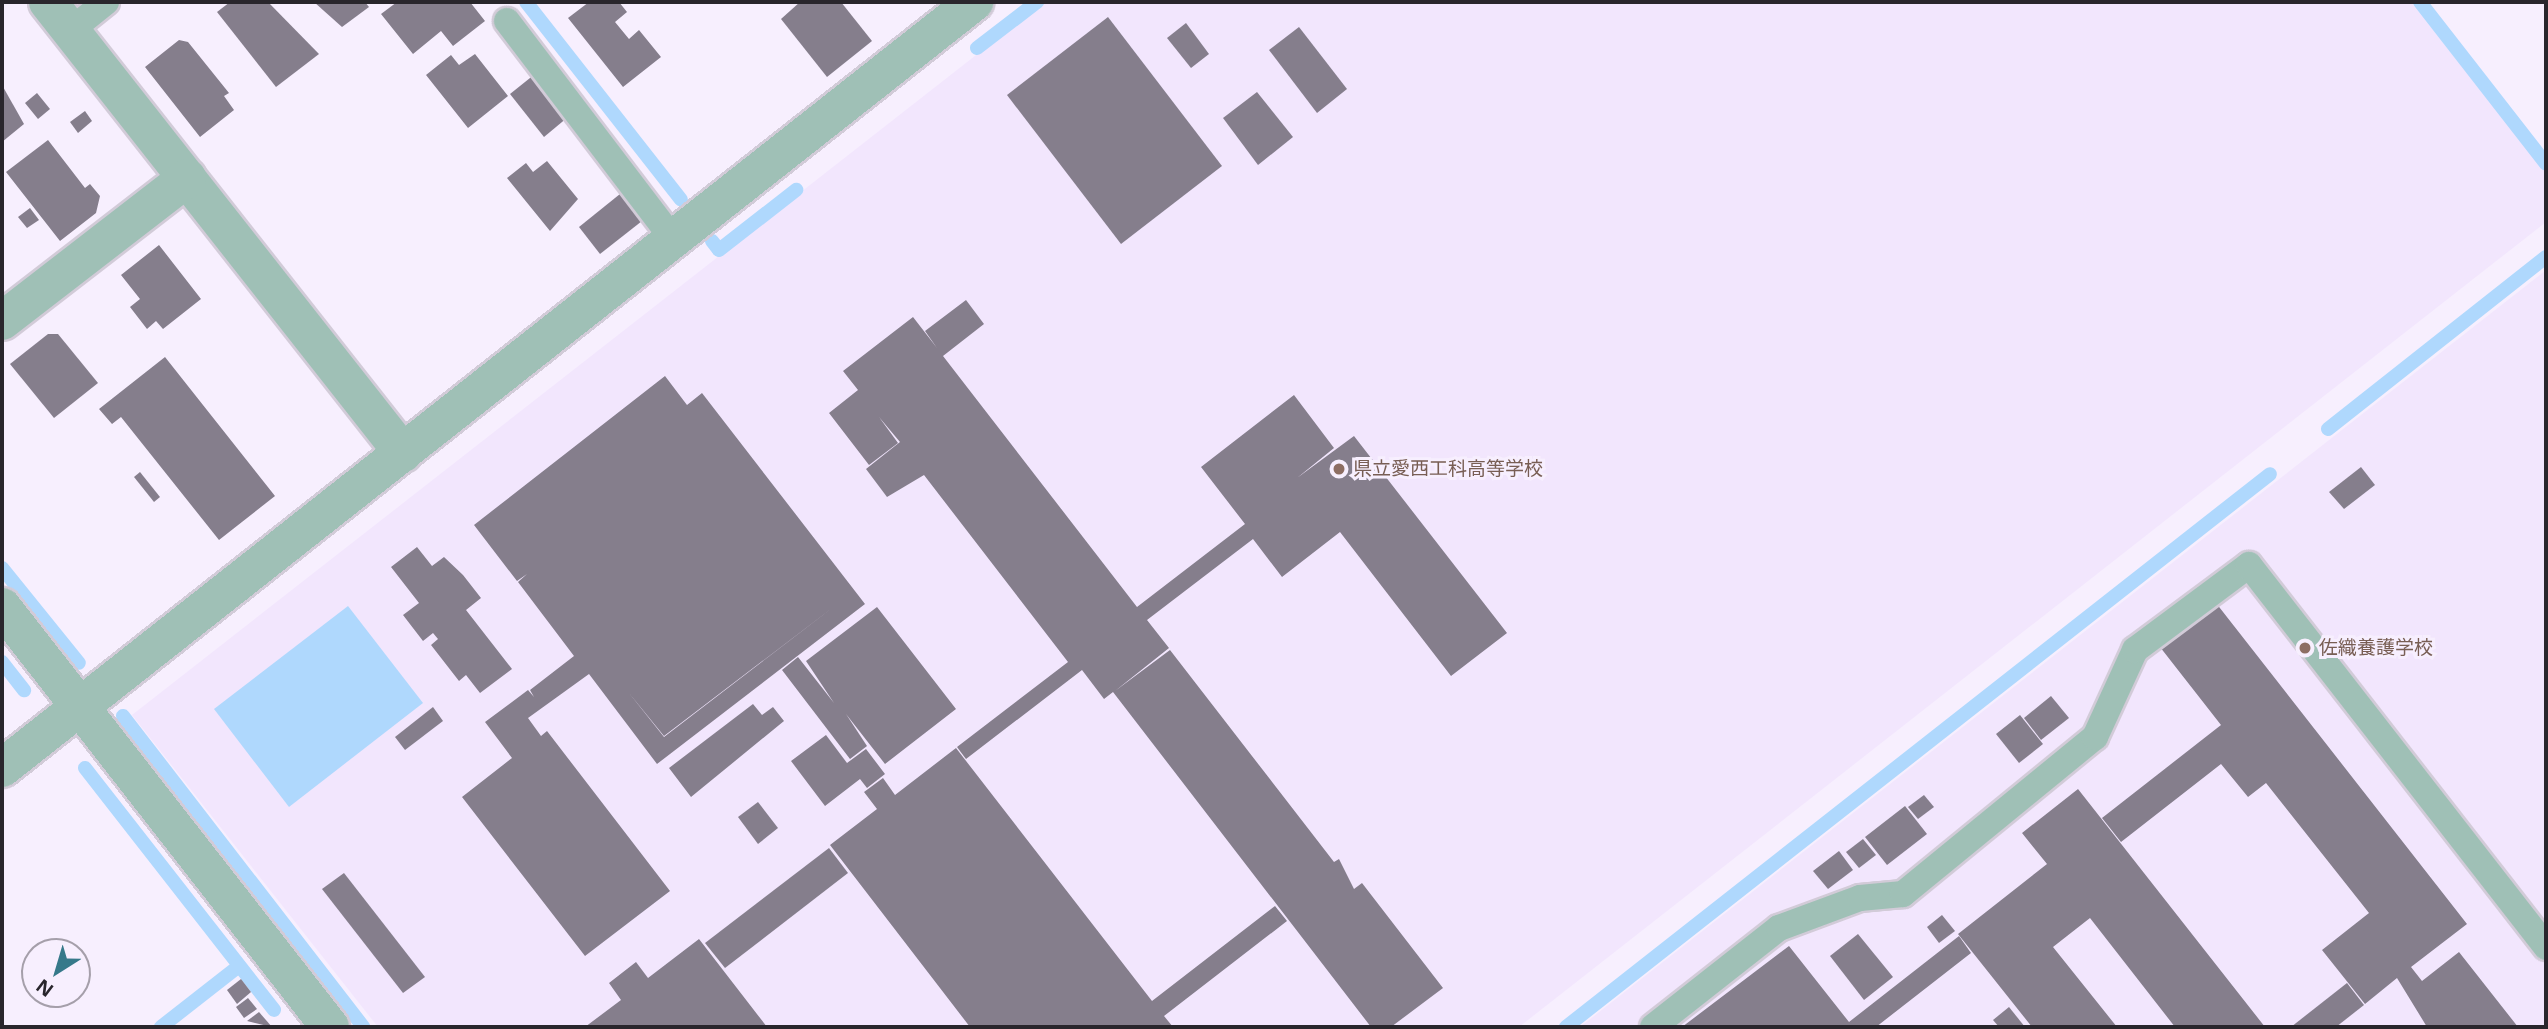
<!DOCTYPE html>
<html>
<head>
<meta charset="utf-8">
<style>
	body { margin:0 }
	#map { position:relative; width:2548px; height:1029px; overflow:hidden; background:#f7effe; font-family:"Noto Sans","Noto Sans JP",sans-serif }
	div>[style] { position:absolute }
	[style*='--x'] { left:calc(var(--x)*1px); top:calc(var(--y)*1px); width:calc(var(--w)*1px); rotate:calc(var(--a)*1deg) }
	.built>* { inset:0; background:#f2e6fd }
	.water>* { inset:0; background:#afd8fd }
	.stream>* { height:14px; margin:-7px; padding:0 7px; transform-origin:7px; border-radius:7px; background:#afd8fd }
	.building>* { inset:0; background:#857e8c }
	.roads { filter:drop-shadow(2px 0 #d2cbd8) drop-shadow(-2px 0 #d2cbd8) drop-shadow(0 2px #d2cbd8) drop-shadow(0 -2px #d2cbd8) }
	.lane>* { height:26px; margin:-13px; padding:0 13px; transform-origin:13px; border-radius:13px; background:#9fc0b6 }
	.street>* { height:38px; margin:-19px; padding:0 19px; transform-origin:19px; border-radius:19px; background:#9fc0b6 }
	.dots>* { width:19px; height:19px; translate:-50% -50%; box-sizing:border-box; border:4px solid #f7effe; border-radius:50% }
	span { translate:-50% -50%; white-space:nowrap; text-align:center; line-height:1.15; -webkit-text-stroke:6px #f7effe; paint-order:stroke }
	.education-label { font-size:19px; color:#785e54 }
	.left { translate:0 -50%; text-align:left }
	.frame { position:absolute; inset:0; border:4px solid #29262c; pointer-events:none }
	.north { position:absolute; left:21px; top:938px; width:70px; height:70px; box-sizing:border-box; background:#f7effe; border:2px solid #a59faa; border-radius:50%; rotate:217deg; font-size:19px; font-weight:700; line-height:28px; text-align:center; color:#29262c }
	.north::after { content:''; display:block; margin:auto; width:24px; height:32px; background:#36798a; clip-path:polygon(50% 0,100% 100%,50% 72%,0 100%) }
</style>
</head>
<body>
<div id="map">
	<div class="built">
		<i style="clip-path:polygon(1044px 2px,2411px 2px,2546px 173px,2546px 222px,1519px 1027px,378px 1027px,132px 715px)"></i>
		<i style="clip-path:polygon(2546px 270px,2546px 1027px,1580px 1027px)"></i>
	</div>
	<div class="water">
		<i style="clip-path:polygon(348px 606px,423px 703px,289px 807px,214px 709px)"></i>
	</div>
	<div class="stream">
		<i style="--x:526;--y:2;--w:251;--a:51.9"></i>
		<i style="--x:2420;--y:2;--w:205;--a:52.1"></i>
		<i style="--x:977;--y:48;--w:76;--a:-37.5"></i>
		<i style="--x:712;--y:241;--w:11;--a:52"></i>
		<i style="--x:719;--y:250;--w:98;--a:-37.9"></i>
		<i style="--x:2328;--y:429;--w:278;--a:-38.3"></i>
		<i style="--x:2;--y:568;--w:122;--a:51"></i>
		<i style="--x:2;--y:662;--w:36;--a:52"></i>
		<i style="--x:123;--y:716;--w:393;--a:52.3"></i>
		<i style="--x:85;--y:768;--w:307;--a:52"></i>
		<i style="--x:161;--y:1027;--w:99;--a:-38"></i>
		<i style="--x:1566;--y:1027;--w:895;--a:-38.15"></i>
	</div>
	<div class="building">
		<i style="clip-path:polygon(230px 2px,268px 2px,319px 54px,276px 87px,217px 12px)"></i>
		<i style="clip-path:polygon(314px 2px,365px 2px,369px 7px,342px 27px)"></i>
		<i style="clip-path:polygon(397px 2px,470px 2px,485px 21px,453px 46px,441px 31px,413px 54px,381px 14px)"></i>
		<i style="clip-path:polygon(589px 2px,619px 2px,627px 12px,615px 22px,629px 39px,639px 30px,661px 57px,623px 87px,568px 18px)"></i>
		<i style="clip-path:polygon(800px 2px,841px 2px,872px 41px,827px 77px,781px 19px)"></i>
		<i style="clip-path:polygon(1108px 17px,1222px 166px,1121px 244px,1007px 95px)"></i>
		<i style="clip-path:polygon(1186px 23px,1209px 54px,1191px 68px,1167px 38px)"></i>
		<i style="clip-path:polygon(1299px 27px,1347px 89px,1317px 113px,1269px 50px)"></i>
		<i style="clip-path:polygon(179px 40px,188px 42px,229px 93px,224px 96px,234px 110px,200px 137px,145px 67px)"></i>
		<i style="clip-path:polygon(475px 54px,508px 96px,468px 128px,426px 75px,451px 55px,459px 65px)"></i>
		<i style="clip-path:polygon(535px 74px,568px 117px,544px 137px,510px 94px)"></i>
		<i style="clip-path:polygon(2px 85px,24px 124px,2px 142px)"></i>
		<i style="clip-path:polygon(1257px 92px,1293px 137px,1258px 165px,1223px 118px)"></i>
		<i style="clip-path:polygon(37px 93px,50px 109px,38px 119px,25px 103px)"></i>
		<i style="clip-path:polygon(85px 111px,92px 121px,78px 133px,70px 122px)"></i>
		<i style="clip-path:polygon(48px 140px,85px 188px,90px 184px,100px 196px,96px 213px,60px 241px,6px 172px)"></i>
		<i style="clip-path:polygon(547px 161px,578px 199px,550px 231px,507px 178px,526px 163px,533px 172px)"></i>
		<i style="clip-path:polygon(620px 194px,642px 221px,600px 254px,579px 227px)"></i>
		<i style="clip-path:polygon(30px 208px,39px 220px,27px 228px,18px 217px)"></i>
		<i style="clip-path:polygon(159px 245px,201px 299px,163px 329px,156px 321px,147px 329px,130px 307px,140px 299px,121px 275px)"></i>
		<i style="clip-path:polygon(966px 300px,984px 324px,943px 356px,1137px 607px,1245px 524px,1201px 467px,1294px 395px,1334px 448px,1297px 478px,1354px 436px,1507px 633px,1451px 676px,1340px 532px,1282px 577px,1253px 539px,1147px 620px,1169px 648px,1115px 691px,1170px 650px,1334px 862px,1339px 859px,1354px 889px,1362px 883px,1443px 988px,1391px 1027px,1371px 1027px,1113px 692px,1104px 699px,1082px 670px,966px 759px,957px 747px,1068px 662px,924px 475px,887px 497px,866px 469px,900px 442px,879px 417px,898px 443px,869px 465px,829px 413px,858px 390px,843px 371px,913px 317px,937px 348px,925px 331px)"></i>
		<i style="clip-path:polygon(48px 334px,58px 334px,98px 383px,54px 418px,10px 364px)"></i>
		<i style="clip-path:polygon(165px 357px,275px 496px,219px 540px,121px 417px,112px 424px,99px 409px)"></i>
		<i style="clip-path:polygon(evenodd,665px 376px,687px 405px,702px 393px,865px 604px,657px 764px,589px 674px,528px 718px,541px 736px,547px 731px,670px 891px,585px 956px,462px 797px,512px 758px,485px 722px,528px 690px,534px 697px,530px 690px,574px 656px,518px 582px,527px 574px,517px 581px,474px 525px,665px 376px,840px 602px,664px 737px,629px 693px,664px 736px,840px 602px)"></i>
		<i style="clip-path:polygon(2361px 467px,2375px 485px,2344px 509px,2329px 492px)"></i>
		<i style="clip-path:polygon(140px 472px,160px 497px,154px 502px,134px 477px)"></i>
		<i style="clip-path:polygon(417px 547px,432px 566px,444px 557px,463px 575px,481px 598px,466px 610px,512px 669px,480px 693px,466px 675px,459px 681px,431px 645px,438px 639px,433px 633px,423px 641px,403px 615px,419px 603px,391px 567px)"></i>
		<i style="clip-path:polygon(2216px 603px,2467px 924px,2411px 967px,2422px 981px,2459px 952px,2518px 1027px,2427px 1027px,2397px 978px,2365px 1004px,2322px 950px,2369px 913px,2266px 783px,2248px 797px,2221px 764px,2121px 842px,2102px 818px,2221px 725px,2160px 647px)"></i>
		<i style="clip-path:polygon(877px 607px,956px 709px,885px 764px,846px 714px,867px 746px,850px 759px,782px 670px,798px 657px,834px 703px,806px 661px)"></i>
		<i style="clip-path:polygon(2051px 696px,2069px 718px,2041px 740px,2024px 718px)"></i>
		<i style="clip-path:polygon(753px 704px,762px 715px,773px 707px,784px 721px,691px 797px,669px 768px)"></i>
		<i style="clip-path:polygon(433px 707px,443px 721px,405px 750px,395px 737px)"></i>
		<i style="clip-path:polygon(2020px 715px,2043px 744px,2019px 763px,1996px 734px)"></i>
		<i style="clip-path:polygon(826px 735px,847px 763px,866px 749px,885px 774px,867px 788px,860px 779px,825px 806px,791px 761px)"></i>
		<i style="clip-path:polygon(956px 748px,1152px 1001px,1275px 906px,1287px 921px,1164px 1016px,1173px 1027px,970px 1027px,830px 845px,877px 809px,864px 792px,883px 778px,895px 795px)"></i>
		<i style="clip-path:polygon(2078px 789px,2265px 1027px,2175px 1027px,2090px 918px,2053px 947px,2117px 1027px,2032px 1027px,1958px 934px,2047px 864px,2022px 833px)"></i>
		<i style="clip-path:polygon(1924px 795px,1934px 807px,1918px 819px,1908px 807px)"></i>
		<i style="clip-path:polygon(758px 802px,778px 828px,758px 844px,738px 817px)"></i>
		<i style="clip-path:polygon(1905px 806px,1927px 834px,1887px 865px,1865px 837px)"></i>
		<i style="clip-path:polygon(1863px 839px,1876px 855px,1859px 868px,1846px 852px)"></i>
		<i style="clip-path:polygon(829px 848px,848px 873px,725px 968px,705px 943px)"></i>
		<i style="clip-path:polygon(1839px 851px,1853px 870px,1828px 889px,1813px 871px)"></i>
		<i style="clip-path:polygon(344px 873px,425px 977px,403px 993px,322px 889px)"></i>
		<i style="clip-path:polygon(1942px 915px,1955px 931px,1939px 943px,1927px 927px)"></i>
		<i style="clip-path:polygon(1858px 934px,1893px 977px,1864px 1000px,1830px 956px)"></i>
		<i style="clip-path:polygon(1959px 936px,1971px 953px,1876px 1027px,1682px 1027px,1789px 946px,1849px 1022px)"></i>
		<i style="clip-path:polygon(699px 939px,767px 1027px,585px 1027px,621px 1000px,609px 983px,636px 962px,648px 978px)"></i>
		<i style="clip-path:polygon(241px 979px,251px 992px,237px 1004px,227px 990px)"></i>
		<i style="clip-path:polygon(2347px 983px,2364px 1005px,2336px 1027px,2291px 1027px)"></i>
		<i style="clip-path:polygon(248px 998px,257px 1009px,244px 1018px,236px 1007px)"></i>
		<i style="clip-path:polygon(2009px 1007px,2025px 1027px,1999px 1027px,1993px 1020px)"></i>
		<i style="clip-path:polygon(259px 1012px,272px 1027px,247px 1021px)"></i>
	</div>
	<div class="roads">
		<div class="lane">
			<i style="--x:507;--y:21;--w:274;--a:52.7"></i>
			<i style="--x:71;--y:30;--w:45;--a:-38.7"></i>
			<i style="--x:1653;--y:1027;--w:160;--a:-38.2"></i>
			<i style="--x:1779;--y:928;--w:86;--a:-20.3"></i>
			<i style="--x:1860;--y:898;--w:43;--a:-5.3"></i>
			<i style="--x:1903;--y:894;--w:248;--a:-39.3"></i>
			<i style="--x:2095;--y:737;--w:96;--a:-65.3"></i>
			<i style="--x:2135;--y:650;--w:142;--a:-36.7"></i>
			<i style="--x:2249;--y:565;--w:484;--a:52.1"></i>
		</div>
		<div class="street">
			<i style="--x:48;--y:2;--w:574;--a:51.79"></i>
			<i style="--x:2;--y:321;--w:234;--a:-37.7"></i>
			<i style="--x:2;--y:607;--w:533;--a:52.01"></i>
			<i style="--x:2;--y:768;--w:1238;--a:-38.24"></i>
		</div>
	</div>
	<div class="dots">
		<i style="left:1339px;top:469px;background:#8d6e63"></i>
		<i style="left:2305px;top:648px;background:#8d6e63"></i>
	</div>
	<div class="education-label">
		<span class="left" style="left:1353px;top:469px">県立愛西工科高等学校</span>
		<span class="left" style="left:2319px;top:648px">佐織養護学校</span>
	</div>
	<div class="frame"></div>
	<div class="north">N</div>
</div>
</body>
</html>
